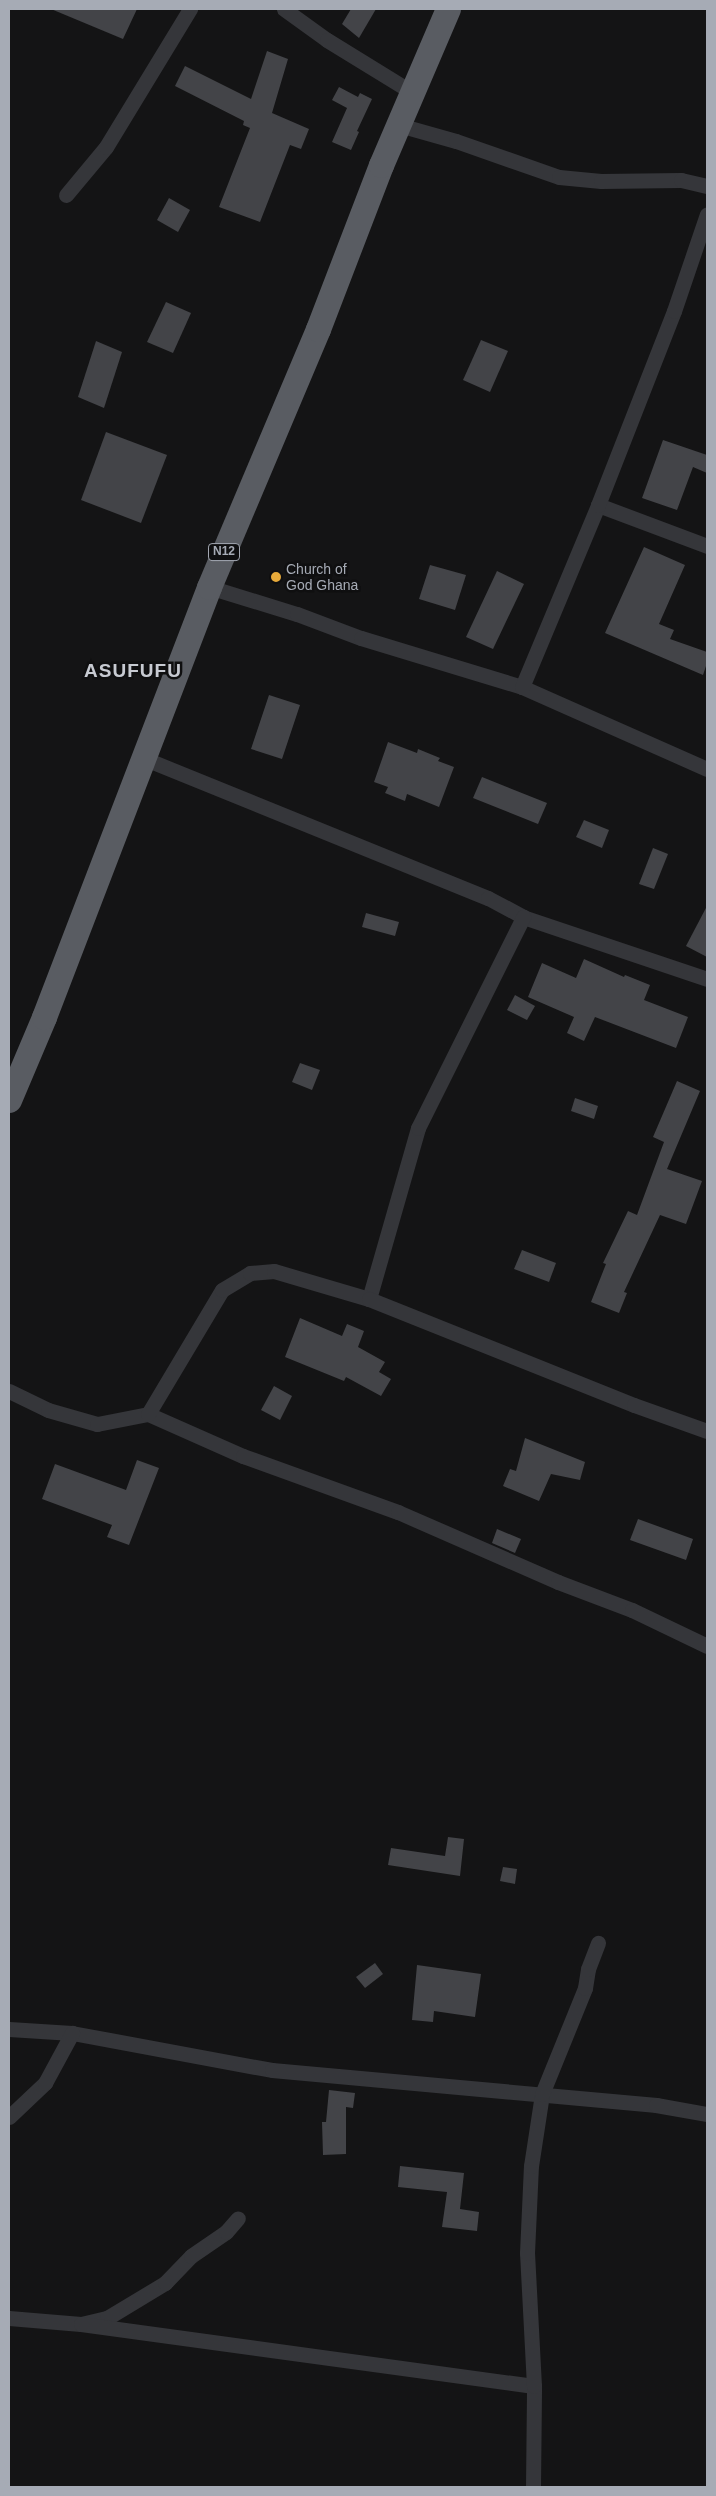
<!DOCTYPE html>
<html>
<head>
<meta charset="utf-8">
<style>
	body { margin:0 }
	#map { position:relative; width:716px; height:2496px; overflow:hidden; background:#141415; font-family:Helvetica,sans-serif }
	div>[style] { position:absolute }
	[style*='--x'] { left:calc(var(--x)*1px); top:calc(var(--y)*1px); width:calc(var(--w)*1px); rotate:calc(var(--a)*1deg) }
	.building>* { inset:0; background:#434448 }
	.minor>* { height:15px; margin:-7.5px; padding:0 7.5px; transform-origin:7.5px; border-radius:7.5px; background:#35363a }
	.trunk>* { height:25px; margin:-12.5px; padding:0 12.5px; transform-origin:12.5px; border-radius:12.5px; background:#595c62 }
	.dots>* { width:14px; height:14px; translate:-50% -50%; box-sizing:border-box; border:2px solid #0f0f10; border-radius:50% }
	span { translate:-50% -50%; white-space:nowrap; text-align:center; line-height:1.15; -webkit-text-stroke:5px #0f0f10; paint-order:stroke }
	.shield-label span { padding:1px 4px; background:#0f0f10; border:1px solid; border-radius:4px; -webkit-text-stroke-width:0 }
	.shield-label { font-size:12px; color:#a6abb5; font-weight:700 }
	.poi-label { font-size:14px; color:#a6abb5 }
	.left { translate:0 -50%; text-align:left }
	.district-label { font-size:19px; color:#c7cad1; font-weight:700; letter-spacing:1px }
	.frame { position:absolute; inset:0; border:10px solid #a6abb5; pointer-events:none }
</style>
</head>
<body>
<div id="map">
	<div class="building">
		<i style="clip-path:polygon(51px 9px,137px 9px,123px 39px)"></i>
		<i style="clip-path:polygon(351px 9px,376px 9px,359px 38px,342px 24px)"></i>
		<i style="clip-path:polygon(267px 51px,288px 59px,272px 113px,309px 129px,301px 149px,290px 145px,260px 222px,219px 207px,250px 128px,243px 125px,244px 121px,175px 86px,185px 66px,251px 99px)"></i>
		<i style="clip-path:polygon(339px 87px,358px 97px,360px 93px,372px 99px,357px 131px,359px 132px,351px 150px,332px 142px,347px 108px,332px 100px)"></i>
		<i style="clip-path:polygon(169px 198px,190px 210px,178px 232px,157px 220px)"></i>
		<i style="clip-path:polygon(166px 302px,191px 313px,173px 353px,147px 342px)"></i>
		<i style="clip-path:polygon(481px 340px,508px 351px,490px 392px,463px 380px)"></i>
		<i style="clip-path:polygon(96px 341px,122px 352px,104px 408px,78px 397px)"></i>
		<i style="clip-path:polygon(106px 432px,167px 455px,141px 523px,81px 500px)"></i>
		<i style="clip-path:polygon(663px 440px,707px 455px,707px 473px,693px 467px,677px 510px,642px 498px)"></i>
		<i style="clip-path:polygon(644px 547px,685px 565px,659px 624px,674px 630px,670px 639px,707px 652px,707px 663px,703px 675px,605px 633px)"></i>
		<i style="clip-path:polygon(430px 565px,466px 575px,455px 610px,419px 599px)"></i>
		<i style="clip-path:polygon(497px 571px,524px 584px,493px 649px,466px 637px)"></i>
		<i style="clip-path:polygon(269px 695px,300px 705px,282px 759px,251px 749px)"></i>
		<i style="clip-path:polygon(388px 742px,417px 753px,418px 749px,440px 758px,438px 761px,454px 767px,439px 807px,407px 794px,405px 801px,385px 793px,388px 787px,374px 782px)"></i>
		<i style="clip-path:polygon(482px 777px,547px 803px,538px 824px,473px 798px)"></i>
		<i style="clip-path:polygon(584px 820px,609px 830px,602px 848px,576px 837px)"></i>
		<i style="clip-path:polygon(653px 848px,668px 854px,654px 889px,639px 884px)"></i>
		<i style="clip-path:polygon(707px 906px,707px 957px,686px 946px)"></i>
		<i style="clip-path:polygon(366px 913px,399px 922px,395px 936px,362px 927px)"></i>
		<i style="clip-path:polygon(584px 959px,624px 977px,625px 975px,650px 985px,644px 1000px,688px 1017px,676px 1048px,595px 1017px,584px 1041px,567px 1033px,574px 1017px,528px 997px,542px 963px,576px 978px)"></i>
		<i style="clip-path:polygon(515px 995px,535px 1006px,527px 1020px,507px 1010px)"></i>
		<i style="clip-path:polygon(300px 1063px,320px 1070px,312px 1090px,292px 1082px)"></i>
		<i style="clip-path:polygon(677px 1081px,700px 1091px,667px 1169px,702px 1181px,686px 1224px,660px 1215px,624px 1292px,627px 1293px,619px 1313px,591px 1302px,606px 1264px,603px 1263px,628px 1211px,637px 1215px,664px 1142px,653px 1137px)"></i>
		<i style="clip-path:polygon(575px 1098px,598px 1106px,594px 1119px,571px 1111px)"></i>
		<i style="clip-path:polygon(522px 1250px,556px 1263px,549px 1282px,514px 1269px)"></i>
		<i style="clip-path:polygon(300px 1318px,342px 1336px,347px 1324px,364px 1331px,358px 1347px,385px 1362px,379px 1372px,391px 1379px,381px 1396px,346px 1377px,344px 1381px,285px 1357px)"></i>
		<i style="clip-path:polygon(274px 1386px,292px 1396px,280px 1420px,261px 1410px)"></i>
		<i style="clip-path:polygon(525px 1438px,585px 1462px,580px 1480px,551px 1474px,539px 1501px,503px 1486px,510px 1469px,516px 1471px)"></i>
		<i style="clip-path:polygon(137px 1460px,159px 1468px,129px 1545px,107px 1537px,112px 1525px,42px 1499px,55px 1464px,126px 1490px)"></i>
		<i style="clip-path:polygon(638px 1519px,693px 1539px,686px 1560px,630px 1540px)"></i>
		<i style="clip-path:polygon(497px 1529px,521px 1539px,515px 1553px,492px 1543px)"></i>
		<i style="clip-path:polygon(448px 1837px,464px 1839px,460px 1876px,388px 1865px,391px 1848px,445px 1856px)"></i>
		<i style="clip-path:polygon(503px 1867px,517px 1869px,515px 1884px,500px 1881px)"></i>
		<i style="clip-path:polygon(375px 1963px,383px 1974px,365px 1988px,356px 1977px)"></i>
		<i style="clip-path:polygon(417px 1965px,481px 1974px,475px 2017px,434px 2011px,433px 2022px,412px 2020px)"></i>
		<i style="clip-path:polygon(329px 2090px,355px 2093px,353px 2108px,346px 2107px,346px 2154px,323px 2155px,322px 2122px,326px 2122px)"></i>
		<i style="clip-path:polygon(400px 2166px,464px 2173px,460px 2209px,479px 2212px,477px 2231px,442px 2227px,447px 2192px,398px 2187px)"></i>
	</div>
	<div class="minor">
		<i style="--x:284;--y:9;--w:53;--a:35.8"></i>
		<i style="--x:327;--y:40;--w:101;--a:31.6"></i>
		<i style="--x:399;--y:125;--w:59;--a:15.7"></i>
		<i style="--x:456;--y:141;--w:109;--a:19.3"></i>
		<i style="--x:559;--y:177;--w:42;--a:5.4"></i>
		<i style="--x:601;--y:181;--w:80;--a:-0.7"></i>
		<i style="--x:681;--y:180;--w:27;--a:13"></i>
		<i style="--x:66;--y:195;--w:62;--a:-50.2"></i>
		<i style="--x:106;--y:147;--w:162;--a:-58.7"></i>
		<i style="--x:598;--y:505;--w:116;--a:20.6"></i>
		<i style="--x:209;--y:587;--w:92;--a:17.1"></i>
		<i style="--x:297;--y:614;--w:68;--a:20.6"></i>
		<i style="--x:361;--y:638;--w:168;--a:16.9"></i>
		<i style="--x:522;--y:687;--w:202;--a:23.9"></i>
		<i style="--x:522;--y:687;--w:197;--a:-67.3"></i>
		<i style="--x:598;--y:505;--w:208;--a:-68.6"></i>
		<i style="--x:674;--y:311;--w:102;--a:-71.2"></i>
		<i style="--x:143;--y:758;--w:372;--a:22.1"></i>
		<i style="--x:488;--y:898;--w:40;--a:28"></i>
		<i style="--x:523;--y:917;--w:194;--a:18.6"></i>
		<i style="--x:369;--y:1299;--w:178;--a:-74"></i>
		<i style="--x:418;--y:1128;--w:236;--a:-63.5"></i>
		<i style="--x:9;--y:1391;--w:43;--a:26"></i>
		<i style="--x:48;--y:1410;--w:51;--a:15.9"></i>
		<i style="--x:97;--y:1424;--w:52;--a:-11.1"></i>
		<i style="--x:148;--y:1414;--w:104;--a:23.9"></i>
		<i style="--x:243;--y:1456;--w:165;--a:19.9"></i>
		<i style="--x:398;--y:1512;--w:175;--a:23.6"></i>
		<i style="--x:558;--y:1582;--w:79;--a:20.7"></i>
		<i style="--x:632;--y:1610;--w:83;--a:25.6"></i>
		<i style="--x:148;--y:1414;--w:144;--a:-59.2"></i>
		<i style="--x:222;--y:1290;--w:33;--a:-31"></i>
		<i style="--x:250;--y:1273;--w:24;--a:-5"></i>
		<i style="--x:274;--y:1271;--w:99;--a:16.4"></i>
		<i style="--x:369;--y:1299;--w:285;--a:21.8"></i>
		<i style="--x:634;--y:1405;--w:77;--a:19.6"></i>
		<i style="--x:9;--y:2029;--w:63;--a:3.6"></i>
		<i style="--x:72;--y:2033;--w:203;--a:10.5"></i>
		<i style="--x:272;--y:2070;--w:386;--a:5.2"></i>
		<i style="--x:656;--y:2105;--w:52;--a:10"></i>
		<i style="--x:9;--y:2117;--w:50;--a:-43.4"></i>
		<i style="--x:45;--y:2083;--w:57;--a:-61.6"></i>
		<i style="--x:9;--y:2318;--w:72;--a:4.8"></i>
		<i style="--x:81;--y:2324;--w:27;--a:-13"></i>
		<i style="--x:107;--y:2318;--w:68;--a:-31.1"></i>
		<i style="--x:165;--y:2283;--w:37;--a:-46"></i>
		<i style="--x:191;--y:2256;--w:42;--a:-34.4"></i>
		<i style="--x:226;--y:2232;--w:18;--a:-49"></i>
		<i style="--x:81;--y:2324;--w:457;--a:7.8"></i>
		<i style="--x:533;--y:2487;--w:101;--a:-89.4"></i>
		<i style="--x:534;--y:2386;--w:133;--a:-93"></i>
		<i style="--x:527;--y:2253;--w:87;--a:-87.4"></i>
		<i style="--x:531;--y:2166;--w:73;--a:-81.3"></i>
		<i style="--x:542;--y:2094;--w:114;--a:-67.9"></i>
		<i style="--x:585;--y:1988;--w:19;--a:-81"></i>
		<i style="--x:588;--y:1969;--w:28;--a:-69"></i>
	</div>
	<div class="trunk">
		<i style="--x:9;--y:1100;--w:90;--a:-67.1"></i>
		<i style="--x:44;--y:1017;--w:461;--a:-69"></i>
		<i style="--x:209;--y:587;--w:280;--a:-67.1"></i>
		<i style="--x:318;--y:329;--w:176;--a:-69"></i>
		<i style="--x:381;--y:165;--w:170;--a:-66.8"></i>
	</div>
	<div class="dots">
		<i style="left:276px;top:577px;background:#e8aa3a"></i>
	</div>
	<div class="shield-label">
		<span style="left:224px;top:552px">N12</span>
	</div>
	<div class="poi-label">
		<span class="left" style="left:286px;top:577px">Church of<br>God Ghana</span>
	</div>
	<div class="district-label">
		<span style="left:133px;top:671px">ASUFUFU</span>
	</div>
	<div class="frame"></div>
</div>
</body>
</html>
